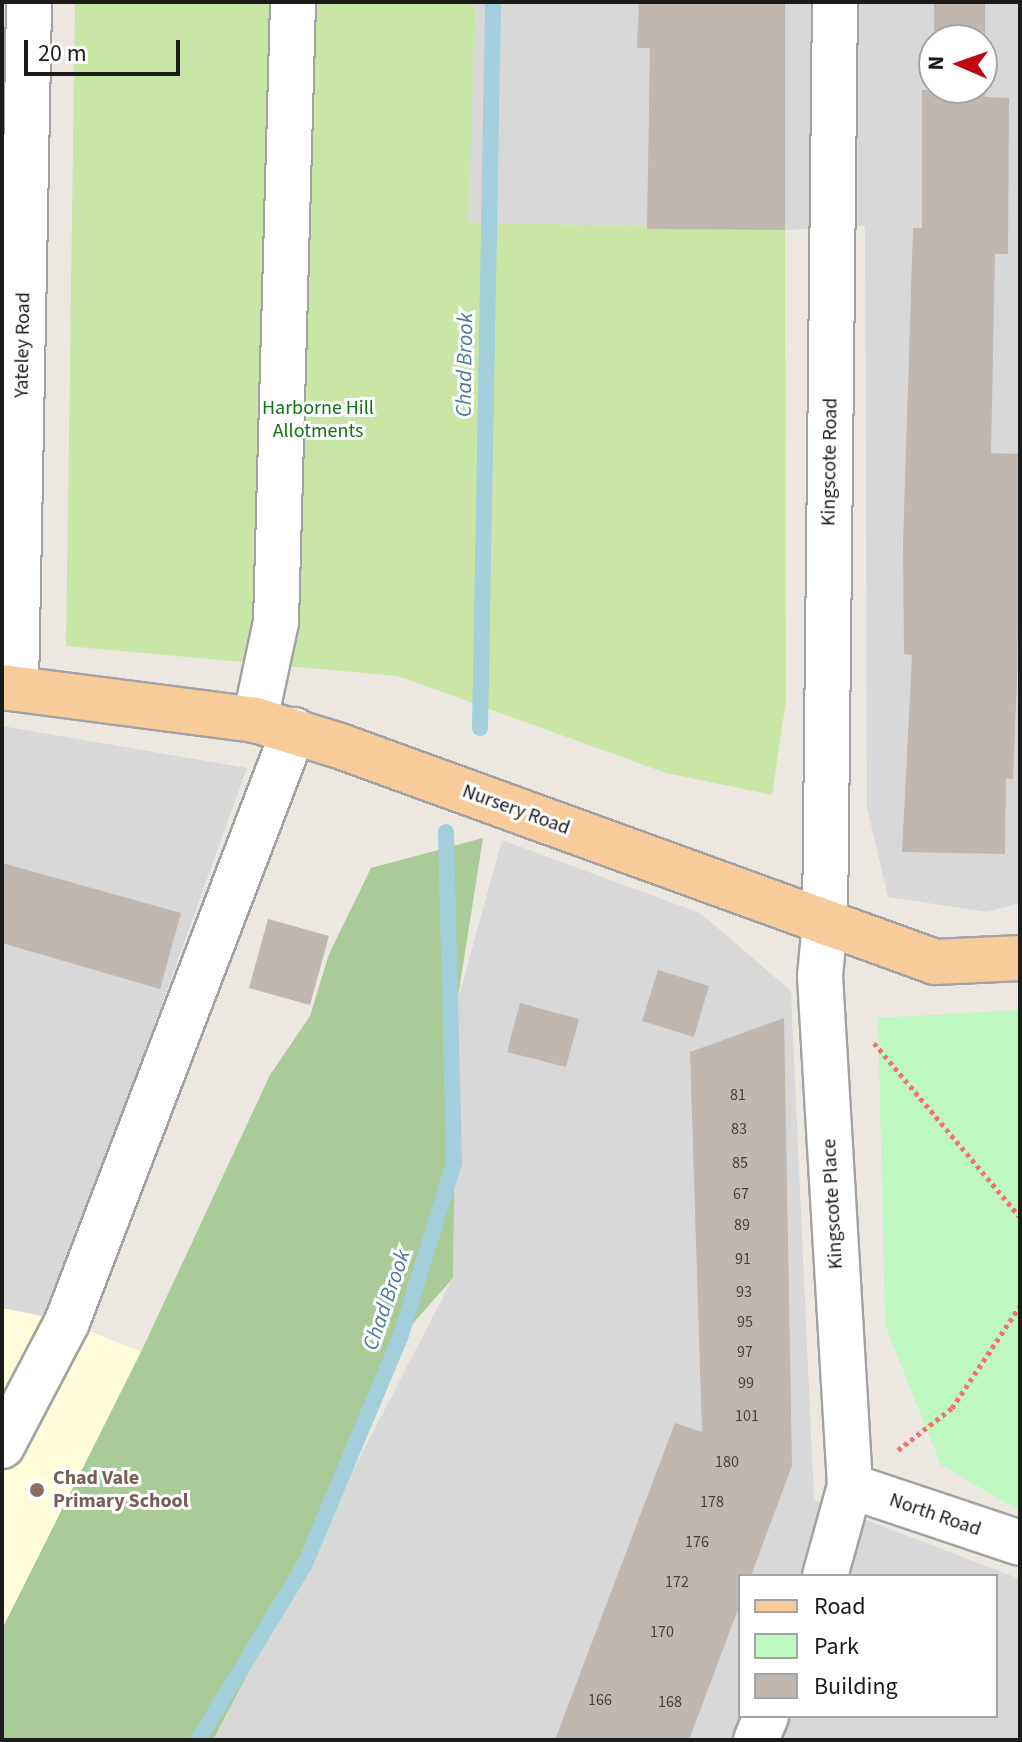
<!DOCTYPE html>
<html>
<head>
<meta charset="utf-8">
<style>
	body { margin:0 }
	#map { position:relative; width:1022px; height:1742px; overflow:hidden; background:#ece8e1; font-family:"Source Sans 3",sans-serif }
	div>[style] { position:absolute }
	[style*='--x'] { left:calc(var(--x)*1px); top:calc(var(--y)*1px); width:calc(var(--w)*1px); rotate:calc(var(--a)*1deg) }
	.residential>* { inset:0; background:#d9d8d8 }
	.education>* { inset:0; background:#fefcd9 }
	.grass>* { inset:0; background:#c9e6a7 }
	.forest>* { inset:0; background:#a8cb97 }
	.park>* { inset:0; background:#bef7bf }
	.stream>* { height:16px; margin:-8px; padding:0 8px; transform-origin:8px; border-radius:8px; background:#a2cfd9 }
	.building>* { inset:0; background:#c1b7b1 }
	.path>* { height:5px; margin-top:-2.5px; transform-origin:0; background:repeating-linear-gradient(90deg,#f4726a 0 4px,transparent 0 8px) }
	.roads { filter:drop-shadow(2px 0 #a2a2a2) drop-shadow(-2px 0 #a2a2a2) drop-shadow(0 2px #a2a2a2) drop-shadow(0 -2px #a2a2a2) }
	.minor>* { height:44px; margin:-22px; padding:0 22px; transform-origin:22px; border-radius:22px; background:#fff }
	.major>* { height:44px; margin:-22px; padding:0 22px; transform-origin:22px; border-radius:22px; background:#f8cb9a }
	.dots>* { width:22px; height:22px; translate:-50% -50%; box-sizing:border-box; border:4px solid #fff; border-radius:50% }
	span { translate:-50% -50%; white-space:nowrap; text-align:center; line-height:1.15; -webkit-text-stroke:6px #fff; paint-order:stroke }
	.number-label { font-size:16px; color:#444240 }
	.number-label span { -webkit-text-stroke-width:0 }
	.street-label { font-size:20px; color:#1b1b1b }
	.park-label { font-size:20px; color:#0f7412 }
	.education-label { font-size:20px; color:#785e54; font-weight:700 }
	.left { translate:0 -50%; text-align:left }
	.water-label { font-size:22px; color:#49789f; font-style:italic }
	.frame { position:absolute; inset:0; border:4px solid #1b1b1b; pointer-events:none }
	.legend { position:absolute; left:738px; top:1574px; width:260px; height:144px; box-sizing:border-box; background:#fff; border:2px solid #a4a4a4; margin:0; padding:10px 14px; list-style:none; font-size:24px; color:#1b1b1b }
	.legend li { display:flex; align-items:center; gap:16px; height:40px }
	.legend b { width:40px; border:2px solid #a4a4a4 }
	.north { position:absolute; left:918px; top:24px; width:80px; height:80px; box-sizing:border-box; background:#fff; border:2px solid #a4a4a4; border-radius:50%; rotate:272deg; font-size:22px; font-weight:700; line-height:32px; text-align:center; color:#1b1b1b }
	.north::after { content:''; display:block; margin:auto; width:28px; height:36px; background:#bf0710; clip-path:polygon(50% 0,100% 100%,50% 72%,0 100%) }
	.scale { position:absolute; left:24px; top:40px; width:156px; height:36px; box-sizing:border-box; border:4px solid #1b1b1b; border-top:0; padding-left:10px; font-size:24px; line-height:28px; white-space:nowrap; color:#1b1b1b; -webkit-text-stroke:6px #fff; paint-order:stroke }
</style>
</head>
<body>
<div id="map">
	<div class="residential">
		<i style="clip-path:polygon(evenodd,476px 2px,1020px 2px,1020px 903px,987px 912px,888px 897px,867px 808px,865px 226px,785px 230px,467px 222px,476px 2px,934px 40px,982px 40px,982px 88px,934px 88px,934px 40px)"></i>
		<i style="clip-path:polygon(2px 726px,247px 768px,49px 1317px,2px 1308px)"></i>
		<i style="clip-path:polygon(evenodd,502px 840px,700px 913px,791px 991px,814px 1500px,1020px 1579px,1020px 1740px,213px 1740px,453px 1278px,457px 1003px,502px 840px,740px 1576px,996px 1576px,996px 1716px,740px 1716px,740px 1576px)"></i>
	</div>
	<div class="education">
		<i style="clip-path:polygon(2px 1308px,67px 1322px,141px 1352px,2px 1629px)"></i>
	</div>
	<div class="grass">
		<i style="clip-path:polygon(75px 2px,476px 2px,468px 222px,785px 230px,786px 701px,772px 795px,666px 773px,398px 676px,66px 646px)"></i>
	</div>
	<div class="forest">
		<i style="clip-path:polygon(483px 838px,457px 1003px,453px 1278px,400px 1338px,304px 1566px,213px 1740px,2px 1740px,2px 1629px,141px 1352px,270px 1075px,310px 1016px,329px 954px,371px 868px)"></i>
	</div>
	<div class="park">
		<i style="clip-path:polygon(1020px 1010px,1020px 1511px,941px 1465px,885px 1325px,878px 1018px)"></i>
	</div>
	<div class="stream">
		<i style="--x:480;--y:728;--w:726;--a:-88.97"></i>
		<i style="--x:198;--y:1740;--w:204;--a:-58.7"></i>
		<i style="--x:304;--y:1566;--w:247;--a:-67.2"></i>
		<i style="--x:400;--y:1338;--w:183;--a:-72.9"></i>
		<i style="--x:454;--y:1163;--w:331;--a:-91.4"></i>
	</div>
	<div class="building">
		<i style="clip-path:polygon(639px 2px,785px 2px,785px 230px,647px 229px,650px 48px,637px 48px)"></i>
		<i style="clip-path:polygon(934px 2px,985px 2px,985px 97px,1009px 98px,1008px 254px,995px 254px,991px 453px,1020px 454px,1017px 681px,1013px 779px,1006px 778px,1005px 854px,902px 852px,912px 655px,904px 654px,903px 543px,913px 228px,922px 228px,922px 90px,934px 90px,934px 45px,934px 88px,982px 88px,982px 40px,934px 40px)"></i>
		<i style="clip-path:polygon(2px 863px,181px 913px,160px 989px,2px 943px)"></i>
		<i style="clip-path:polygon(268px 919px,329px 936px,310px 1005px,249px 988px)"></i>
		<i style="clip-path:polygon(658px 970px,709px 986px,694px 1037px,642px 1021px)"></i>
		<i style="clip-path:polygon(520px 1003px,579px 1019px,566px 1067px,507px 1052px)"></i>
		<i style="clip-path:polygon(784px 1018px,792px 1466px,751px 1576px,740px 1576px,740px 1604px,689px 1740px,555px 1740px,675px 1423px,702px 1432px,690px 1052px)"></i>
	</div>
	<div class="path">
		<i style="--x:874;--y:1043;--w:227;--a:50"></i>
		<i style="--x:898;--y:1450;--w:68;--a:-37.9"></i>
		<i style="--x:952;--y:1408;--w:123;--a:-56.3"></i>
	</div>
	<div class="roads">
		<div class="minor">
			<i style="--x:16;--y:687;--w:685;--a:-88.91"></i>
			<i style="--x:255;--y:720;--w:100;--a:-77.9"></i>
			<i style="--x:276;--y:622;--w:620;--a:-88.43"></i>
			<i style="--x:2;--y:1446;--w:140;--a:-62.3"></i>
			<i style="--x:67;--y:1322;--w:634;--a:-69.02"></i>
			<i style="--x:850;--y:1486;--w:179;--a:18.5"></i>
			<i style="--x:825;--y:1576;--w:93;--a:-74.5"></i>
			<i style="--x:850;--y:1486;--w:511;--a:-93.37"></i>
			<i style="--x:820;--y:976;--w:53;--a:-84.6"></i>
			<i style="--x:825;--y:923;--w:921;--a:-89.38"></i>
			<i style="--x:756;--y:1740;--w:26;--a:-67"></i>
		</div>
		<div class="major">
			<i style="--x:2;--y:687;--w:255;--a:7.4"></i>
			<i style="--x:255;--y:720;--w:86;--a:17"></i>
			<i style="--x:337;--y:745;--w:636;--a:19.94"></i>
			<i style="--x:935;--y:962;--w:85;--a:-2.7"></i>
		</div>
	</div>
	<div class="dots">
		<i style="left:37px;top:1490px;background:#8d6e63"></i>
	</div>
	<div class="number-label">
		<span style="left:738px;top:1095px">81</span>
		<span style="left:739px;top:1129px">83</span>
		<span style="left:740px;top:1163px">85</span>
		<span style="left:741px;top:1194px">67</span>
		<span style="left:742px;top:1225px">89</span>
		<span style="left:743px;top:1259px">91</span>
		<span style="left:744px;top:1292px">93</span>
		<span style="left:745px;top:1322px">95</span>
		<span style="left:745px;top:1352px">97</span>
		<span style="left:746px;top:1383px">99</span>
		<span style="left:747px;top:1416px">101</span>
		<span style="left:727px;top:1462px">180</span>
		<span style="left:712px;top:1502px">178</span>
		<span style="left:697px;top:1542px">176</span>
		<span style="left:677px;top:1582px">172</span>
		<span style="left:662px;top:1632px">170</span>
		<span style="left:600px;top:1700px">166</span>
		<span style="left:670px;top:1702px">168</span>
	</div>
	<div class="street-label">
		<span style="left:23px;top:345px;rotate:-89deg">Yateley Road</span>
		<span style="left:830px;top:462px;rotate:-89deg">Kingscote Road</span>
		<span style="left:516px;top:810px;rotate:20deg">Nursery Road</span>
		<span style="left:833px;top:1204px;rotate:-93deg">Kingscote Place</span>
		<span style="left:935px;top:1515px;rotate:19deg">North Road</span>
	</div>
	<div class="park-label">
		<span style="left:318px;top:420px">Harborne Hill<br>Allotments</span>
	</div>
	<div class="education-label">
		<span class="left" style="left:53px;top:1490px">Chad Vale<br>Primary School</span>
	</div>
	<div class="water-label">
		<span style="left:465px;top:365px;rotate:-89deg">Chad Brook</span>
		<span style="left:387px;top:1300px;rotate:-71deg">Chad Brook</span>
	</div>
	<div class="frame"></div>
	<ul class="legend">
	<li><b style="height:10px;background:#f8cb9a"></b>Road</li>
	<li><b style="height:22px;background:#bef7bf"></b>Park</li>
	<li><b style="height:22px;background:#c1b7b1"></b>Building</li>
	</ul>
	<div class="north">N</div>
	<div class="scale">20 m</div>
</div>
</body>
</html>
